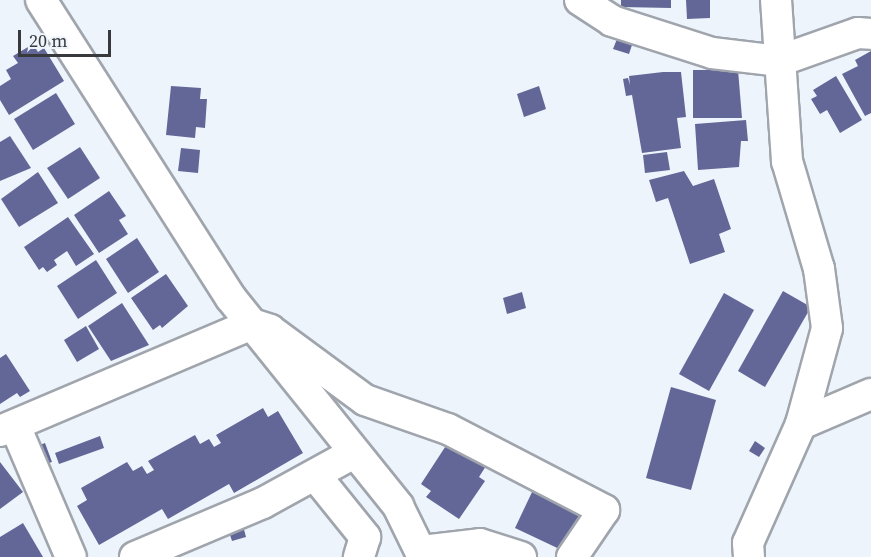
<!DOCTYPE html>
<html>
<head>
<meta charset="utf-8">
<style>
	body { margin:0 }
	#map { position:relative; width:871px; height:557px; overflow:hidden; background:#eef4fb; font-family:"Source Serif 4",serif }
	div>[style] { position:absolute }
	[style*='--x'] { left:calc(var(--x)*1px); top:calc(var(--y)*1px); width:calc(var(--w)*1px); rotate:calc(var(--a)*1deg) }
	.building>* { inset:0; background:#626797 }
	.roads { filter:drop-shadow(2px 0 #a0a5ad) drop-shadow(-2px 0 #a0a5ad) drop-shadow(0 2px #a0a5ad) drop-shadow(0 -2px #a0a5ad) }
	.minor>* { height:30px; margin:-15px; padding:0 15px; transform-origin:15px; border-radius:15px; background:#fff }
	span { translate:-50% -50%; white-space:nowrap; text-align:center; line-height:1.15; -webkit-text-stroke:6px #eef4fb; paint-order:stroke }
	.scale { position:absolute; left:18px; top:30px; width:93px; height:27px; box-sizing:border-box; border:3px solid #37393c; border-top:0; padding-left:8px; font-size:18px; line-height:21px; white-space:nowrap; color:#37393c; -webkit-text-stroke:4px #eef4fb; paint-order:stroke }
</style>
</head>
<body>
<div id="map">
	<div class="building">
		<i style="clip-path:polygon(621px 0,671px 0,671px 8px,621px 7px)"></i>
		<i style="clip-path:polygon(686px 0,710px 0,710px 18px,687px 19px)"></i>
		<i style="clip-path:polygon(617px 39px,632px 45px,629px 54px,613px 49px)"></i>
		<i style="clip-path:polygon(33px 44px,38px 52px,44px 48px,64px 81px,9px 115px,0 100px,0 86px,11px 79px,6px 70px,18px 63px,13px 56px)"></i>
		<i style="clip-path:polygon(871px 51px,871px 113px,865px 116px,842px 74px,858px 66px,855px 60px)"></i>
		<i style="clip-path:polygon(693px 70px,738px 70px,742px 118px,693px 118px)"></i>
		<i style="clip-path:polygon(663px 72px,681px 72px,686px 117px,677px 118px,681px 148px,642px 153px,632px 95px,626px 96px,623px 79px,628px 78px,630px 85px,629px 76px)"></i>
		<i style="clip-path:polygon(836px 76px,862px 120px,840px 133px,827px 110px,820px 114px,811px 99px,817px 96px,813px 90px)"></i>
		<i style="clip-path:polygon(171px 86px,201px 88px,200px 99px,207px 99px,205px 128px,196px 127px,195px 138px,166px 135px)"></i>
		<i style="clip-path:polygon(539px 86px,546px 109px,524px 117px,517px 94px)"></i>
		<i style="clip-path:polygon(56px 93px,75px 124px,33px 150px,14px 119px)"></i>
		<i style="clip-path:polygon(746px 120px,748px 141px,741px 141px,739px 167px,698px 170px,695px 124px)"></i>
		<i style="clip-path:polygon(10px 136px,31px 168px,0 181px,0 142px)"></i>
		<i style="clip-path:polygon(80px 147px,100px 178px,68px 199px,47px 168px)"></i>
		<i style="clip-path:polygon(181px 148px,200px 150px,198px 173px,178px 171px)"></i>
		<i style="clip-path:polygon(667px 152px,670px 170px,645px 173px,643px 155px)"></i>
		<i style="clip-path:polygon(684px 171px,693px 186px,714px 179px,731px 229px,719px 234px,725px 252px,690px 264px,668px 198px,656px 202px,649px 180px)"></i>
		<i style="clip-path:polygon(38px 172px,58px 203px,19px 227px,1px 199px)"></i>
		<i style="clip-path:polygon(109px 191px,126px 216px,119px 220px,128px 234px,99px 253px,74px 215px)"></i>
		<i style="clip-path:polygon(68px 217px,94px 254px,76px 266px,67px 251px,54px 260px,57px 265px,47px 272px,43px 267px,39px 270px,24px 247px)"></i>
		<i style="clip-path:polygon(137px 238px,159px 272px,128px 293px,106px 259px)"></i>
		<i style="clip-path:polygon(96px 260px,117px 293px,78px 319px,57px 286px)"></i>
		<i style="clip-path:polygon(166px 274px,188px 306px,162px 328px,160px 325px,153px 330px,131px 298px)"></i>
		<i style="clip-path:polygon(783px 291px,811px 307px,765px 387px,738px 371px)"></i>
		<i style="clip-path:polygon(522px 292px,526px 308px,507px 314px,503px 298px)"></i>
		<i style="clip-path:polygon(724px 293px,754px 310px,709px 391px,679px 374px)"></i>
		<i style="clip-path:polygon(122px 303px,149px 345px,111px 361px,88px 326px)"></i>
		<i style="clip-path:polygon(86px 326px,99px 349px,77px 362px,64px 340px)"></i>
		<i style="clip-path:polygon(6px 354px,30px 391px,20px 397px,17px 393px,0 404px,0 358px)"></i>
		<i style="clip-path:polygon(671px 387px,716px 400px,691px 490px,646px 478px)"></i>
		<i style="clip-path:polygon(263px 408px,268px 417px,278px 411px,303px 453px,234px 493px,229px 484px,168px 519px,162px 509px,99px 545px,77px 506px,87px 500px,81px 488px,127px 462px,133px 471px,142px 466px,147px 474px,154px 470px,148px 461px,195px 435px,200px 444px,209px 439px,214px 447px,221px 443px,216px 435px)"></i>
		<i style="clip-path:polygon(100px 436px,104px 448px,59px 464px,55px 453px)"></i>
		<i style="clip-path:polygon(449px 441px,486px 466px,479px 477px,485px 481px,459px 519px,426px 497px,431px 491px,421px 484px)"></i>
		<i style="clip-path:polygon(755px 441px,765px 448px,759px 457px,749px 451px)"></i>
		<i style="clip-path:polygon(45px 443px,52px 462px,42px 465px,35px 447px)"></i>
		<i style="clip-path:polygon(0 462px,23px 492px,0 509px)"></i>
		<i style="clip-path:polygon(533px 490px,588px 516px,570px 554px,515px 528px)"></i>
		<i style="clip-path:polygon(242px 522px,246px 537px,232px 541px,227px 526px)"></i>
		<i style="clip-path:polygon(23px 523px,43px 557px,0 557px,0 537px)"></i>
	</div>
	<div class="roads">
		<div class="minor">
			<i style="--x:41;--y:0;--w:353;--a:57.5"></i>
			<i style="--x:231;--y:298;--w:267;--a:51.2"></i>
			<i style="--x:398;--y:506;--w:57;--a:63.9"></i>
			<i style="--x:580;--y:0;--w:38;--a:33"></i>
			<i style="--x:612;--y:21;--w:105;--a:17.7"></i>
			<i style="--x:712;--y:53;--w:67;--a:6.8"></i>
			<i style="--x:779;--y:61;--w:84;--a:-19.5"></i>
			<i style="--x:858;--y:33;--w:13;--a:4"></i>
			<i style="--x:801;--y:424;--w:76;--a:-23.2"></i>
			<i style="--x:15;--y:426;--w:142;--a:66.9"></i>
			<i style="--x:0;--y:431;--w:274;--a:-23"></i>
			<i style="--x:252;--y:324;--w:19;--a:18"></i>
			<i style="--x:270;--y:330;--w:118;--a:36.4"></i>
			<i style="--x:365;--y:400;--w:88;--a:19.3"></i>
			<i style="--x:448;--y:429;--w:176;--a:27.4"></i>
			<i style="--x:604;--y:510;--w:57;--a:124.2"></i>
			<i style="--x:315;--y:475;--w:80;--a:51.1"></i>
			<i style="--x:365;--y:537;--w:21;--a:107"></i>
			<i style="--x:422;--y:551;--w:58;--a:-6.9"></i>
			<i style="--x:480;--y:544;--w:43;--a:17.6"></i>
			<i style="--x:135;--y:557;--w:139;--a:-22.9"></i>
			<i style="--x:263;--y:503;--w:104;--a:-28.8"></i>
			<i style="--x:749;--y:557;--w:14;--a:-94"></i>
			<i style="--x:748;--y:543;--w:130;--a:-66"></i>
			<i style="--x:801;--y:424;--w:99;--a:-74.8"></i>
			<i style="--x:827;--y:328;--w:60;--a:-97.7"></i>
			<i style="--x:819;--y:269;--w:113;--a:-106.5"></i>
			<i style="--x:787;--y:161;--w:161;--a:-93.9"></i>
		</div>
	</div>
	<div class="scale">20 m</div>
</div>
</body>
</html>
